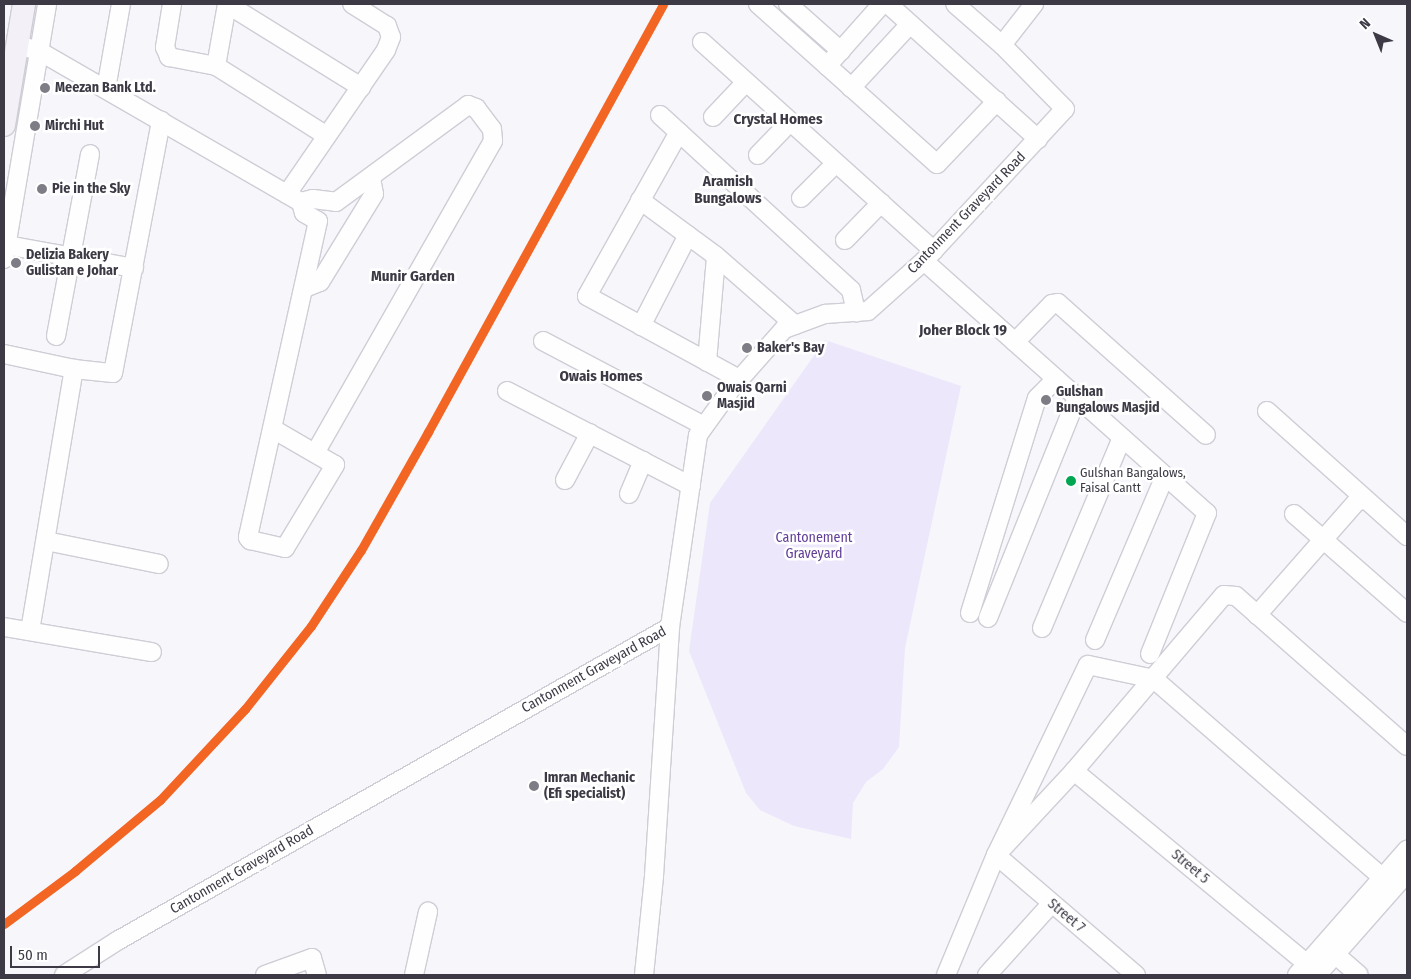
<!DOCTYPE html>
<html>
<head>
<meta charset="utf-8">
<style>
	body { margin:0 }
	#map { position:relative; width:1411px; height:979px; overflow:hidden; background:#f7f6fb; font-family:"Fira Sans Condensed",sans-serif }
	div>[style] { position:absolute }
	[style*='--x'] { left:calc(var(--x)*1px); top:calc(var(--y)*1px); width:calc(var(--w)*1px); rotate:calc(var(--a)*1deg) }
	.green>* { inset:0; background:#ede7fc }
	.roads { filter:drop-shadow(1px 0 #cfcdd5) drop-shadow(-1px 0 #cfcdd5) drop-shadow(0 1px #cfcdd5) drop-shadow(0 -1px #cfcdd5) }
	.minor>* { height:18px; margin:-9px; padding:0 9px; transform-origin:9px; border-radius:9px; background:#fefefe }
	.major>* { height:22px; margin:-11px; padding:0 11px; transform-origin:11px; border-radius:11px; background:#f3f1f7 }
	.rail-1>* { height:9px; margin:-4.5px; padding:0 4.5px; transform-origin:4.5px; border-radius:4.5px; background:#f26522 }
	.dots>* { width:14px; height:14px; translate:-50% -50%; box-sizing:border-box; border:2px solid #fff; border-radius:50% }
	span { translate:-50% -50%; white-space:nowrap; text-align:center; line-height:1.15; -webkit-text-stroke:5px #fff; paint-order:stroke }
	.bus-label { font-size:13px; color:#3d3a45 }
	.left { translate:0 -50%; text-align:left }
	.poi-label { font-size:14px; color:#3d3a45; font-weight:700 }
	.street-label { font-size:14px; color:#3d3a45 }
	.park-label { font-size:14px; color:#623e98 }
	.neighbourhood-label { font-size:15px; color:#3d3a45; font-weight:700 }
	.frame { position:absolute; inset:0; border:5px solid #3d3a45; pointer-events:none }
	.north { position:absolute; left:1351px; top:10px; width:50px; height:50px; -webkit-text-stroke:4px #fff; paint-order:stroke; rotate:316deg; font-size:14px; font-weight:700; line-height:20px; text-align:center; color:#3d3a45 }
	.north::after { content:''; display:block; margin:auto; width:18px; height:22px; background:#3d3a45; clip-path:polygon(50% 0,100% 100%,50% 72%,0 100%) }
	.scale { position:absolute; left:10px; top:946px; width:90px; height:22px; box-sizing:border-box; border:2px solid #3d3a45; border-top:0; padding-left:6px; font-size:15px; line-height:18px; white-space:nowrap; color:#3d3a45; -webkit-text-stroke:4px #fff; paint-order:stroke }
</style>
</head>
<body>
<div id="map">
	<div class="green">
		<i style="clip-path:polygon(825px 340px,961px 386px,905px 648px,899px 747px,883px 769px,866px 782px,853px 803px,851px 839px,794px 826px,760px 810px,746px 793px,689px 651px,710px 503px)"></i>
	</div>
	<div class="roads">
		<div class="minor">
			<i style="--x:172;--y:4;--w:44;--a:99.2"></i>
			<i style="--x:165;--y:47;--w:11;--a:68"></i>
			<i style="--x:169;--y:57;--w:48;--a:10.8"></i>
			<i style="--x:216;--y:66;--w:131;--a:32.2"></i>
			<i style="--x:227;--y:4;--w:158;--a:31.8"></i>
			<i style="--x:758;--y:4;--w:240;--a:41.8"></i>
			<i style="--x:937;--y:164;--w:87;--a:-46.4"></i>
			<i style="--x:788;--y:4;--w:71;--a:41.6"></i>
			<i style="--x:888;--y:4;--w:202;--a:42"></i>
			<i style="--x:702;--y:42;--w:312;--a:42"></i>
			<i style="--x:18;--y:45;--w:22;--a:16"></i>
			<i style="--x:39;--y:51;--w:302;--a:30"></i>
			<i style="--x:301;--y:202;--w:11;--a:75"></i>
			<i style="--x:304;--y:213;--w:16;--a:30"></i>
			<i style="--x:318;--y:221;--w:324;--a:102.5"></i>
			<i style="--x:248;--y:537;--w:4;--a:56"></i>
			<i style="--x:250;--y:540;--w:36;--a:13"></i>
			<i style="--x:285;--y:548;--w:97;--a:-58.9"></i>
			<i style="--x:335;--y:465;--w:72;--a:-149.9"></i>
			<i style="--x:1002;--y:45;--w:52;--a:-52"></i>
			<i style="--x:216;--y:66;--w:63;--a:-79.9"></i>
			<i style="--x:827;--y:66;--w:83;--a:-48.4"></i>
			<i style="--x:851;--y:88;--w:87;--a:-47.3"></i>
			<i style="--x:106;--y:89;--w:86;--a:-80"></i>
			<i style="--x:660;--y:115;--w:259;--a:42.5"></i>
			<i style="--x:851;--y:290;--w:23;--a:77"></i>
			<i style="--x:713;--y:117;--w:48;--a:-46.7"></i>
			<i style="--x:679;--y:132;--w:188;--a:119.3"></i>
			<i style="--x:587;--y:296;--w:173;--a:28.6"></i>
			<i style="--x:758;--y:155;--w:46;--a:-45.9"></i>
			<i style="--x:287;--y:194;--w:175;--a:-55.5"></i>
			<i style="--x:386;--y:50;--w:14;--a:-69"></i>
			<i style="--x:391;--y:37;--w:12;--a:-110"></i>
			<i style="--x:387;--y:26;--w:41;--a:-147.8"></i>
			<i style="--x:801;--y:198;--w:49;--a:-45"></i>
			<i style="--x:640;--y:200;--w:94;--a:36.4"></i>
			<i style="--x:716;--y:256;--w:105;--a:41.1"></i>
			<i style="--x:301;--y:202;--w:12;--a:-14"></i>
			<i style="--x:313;--y:199;--w:23;--a:7"></i>
			<i style="--x:336;--y:202;--w:164;--a:-36.3"></i>
			<i style="--x:468;--y:105;--w:9;--a:21"></i>
			<i style="--x:476;--y:108;--w:26;--a:53"></i>
			<i style="--x:492;--y:129;--w:12;--a:85"></i>
			<i style="--x:493;--y:141;--w:359;--a:119.7"></i>
			<i style="--x:845;--y:240;--w:52;--a:-45.8"></i>
			<i style="--x:6;--y:245;--w:130;--a:10.2"></i>
			<i style="--x:4;--y:259;--w:259;--a:-80.4"></i>
			<i style="--x:924;--y:261;--w:379;--a:41.7"></i>
			<i style="--x:1207;--y:513;--w:152;--a:112"></i>
			<i style="--x:305;--y:288;--w:16;--a:-22"></i>
			<i style="--x:320;--y:282;--w:103;--a:-58.5"></i>
			<i style="--x:374;--y:194;--w:16;--a:-101"></i>
			<i style="--x:641;--y:326;--w:102;--a:-62.7"></i>
			<i style="--x:56;--y:336;--w:185;--a:-79.4"></i>
			<i style="--x:543;--y:341;--w:182;--a:27.8"></i>
			<i style="--x:1015;--y:342;--w:53;--a:-45.8"></i>
			<i style="--x:1052;--y:304;--w:6;--a:-9"></i>
			<i style="--x:1058;--y:303;--w:198;--a:41.7"></i>
			<i style="--x:4;--y:354;--w:72;--a:12.1"></i>
			<i style="--x:74;--y:369;--w:39;--a:6"></i>
			<i style="--x:113;--y:373;--w:257;--a:-79.2"></i>
			<i style="--x:707;--y:362;--w:106;--a:-85.1"></i>
			<i style="--x:507;--y:391;--w:207;--a:27.3"></i>
			<i style="--x:1267;--y:411;--w:188;--a:41.8"></i>
			<i style="--x:565;--y:480;--w:53;--a:-62"></i>
			<i style="--x:629;--y:494;--w:36;--a:-67"></i>
			<i style="--x:1294;--y:514;--w:150;--a:41.2"></i>
			<i style="--x:46;--y:541;--w:115;--a:11.5"></i>
			<i style="--x:970;--y:613;--w:225;--a:-72.7"></i>
			<i style="--x:1037;--y:398;--w:27;--a:-45"></i>
			<i style="--x:1257;--y:615;--w:152;--a:-48.7"></i>
			<i style="--x:1357;--y:501;--w:6;--a:-9"></i>
			<i style="--x:988;--y:618;--w:237;--a:-68"></i>
			<i style="--x:4;--y:627;--w:150;--a:9.6"></i>
			<i style="--x:1042;--y:628;--w:206;--a:-67.2"></i>
			<i style="--x:30;--y:631;--w:266;--a:-80.5"></i>
			<i style="--x:1095;--y:640;--w:178;--a:-66.9"></i>
			<i style="--x:1074;--y:771;--w:303;--a:39.6"></i>
			<i style="--x:1336;--y:955;--w:30;--a:41"></i>
			<i style="--x:64;--y:975;--w:63;--a:-32.7"></i>
			<i style="--x:117;--y:941;--w:636;--a:-29.59"></i>
			<i style="--x:670;--y:627;--w:194;--a:-81.7"></i>
			<i style="--x:698;--y:435;--w:57;--a:-54.3"></i>
			<i style="--x:731;--y:389;--w:80;--a:-48.5"></i>
			<i style="--x:784;--y:329;--w:44;--a:-20.1"></i>
			<i style="--x:825;--y:314;--w:43;--a:-4"></i>
			<i style="--x:868;--y:311;--w:75;--a:-41.8"></i>
			<i style="--x:924;--y:261;--w:207;--a:-47.2"></i>
			<i style="--x:1065;--y:109;--w:90;--a:-134.5"></i>
			<i style="--x:1002;--y:45;--w:62;--a:-138.9"></i>
			<i style="--x:265;--y:975;--w:50;--a:-19.9"></i>
			<i style="--x:312;--y:958;--w:18;--a:74"></i>
			<i style="--x:414;--y:975;--w:65;--a:-77.5"></i>
			<i style="--x:644;--y:975;--w:100;--a:-84.2"></i>
			<i style="--x:654;--y:876;--w:250;--a:-86.3"></i>
			<i style="--x:946;--y:975;--w:130;--a:-67.4"></i>
			<i style="--x:996;--y:855;--w:211;--a:-64.2"></i>
			<i style="--x:1088;--y:665;--w:67;--a:12"></i>
			<i style="--x:1154;--y:679;--w:302;--a:41"></i>
			<i style="--x:987;--y:975;--w:96;--a:-48"></i>
			<i style="--x:1136;--y:975;--w:184;--a:-139.4"></i>
			<i style="--x:996;--y:855;--w:115;--a:-47.1"></i>
			<i style="--x:1074;--y:771;--w:231;--a:-49.6"></i>
			<i style="--x:1224;--y:595;--w:12;--a:5"></i>
			<i style="--x:1236;--y:596;--w:227;--a:41.3"></i>
			<i style="--x:1297;--y:975;--w:167;--a:-48.7"></i>
			<i style="--x:1317;--y:975;--w:136;--a:-48.6"></i>
		</div>
		<div class="major">
			<i style="--x:4;--y:125;--w:123;--a:-80.6"></i>
		</div>
	</div>
	<div class="rail-1">
		<i style="--x:4;--y:924;--w:89;--a:-36.7"></i>
		<i style="--x:75;--y:871;--w:111;--a:-39.9"></i>
		<i style="--x:160;--y:800;--w:125;--a:-47"></i>
		<i style="--x:245;--y:709;--w:106;--a:-51.5"></i>
		<i style="--x:311;--y:626;--w:91;--a:-56.7"></i>
		<i style="--x:361;--y:550;--w:136;--a:-60.4"></i>
		<i style="--x:428;--y:432;--w:488;--a:-61.2"></i>
	</div>
	<div class="dots">
		<i style="left:45px;top:88px;background:#7e7c85"></i>
		<i style="left:35px;top:126px;background:#7e7c85"></i>
		<i style="left:42px;top:189px;background:#7e7c85"></i>
		<i style="left:16px;top:263px;background:#7e7c85"></i>
		<i style="left:747px;top:348px;background:#7e7c85"></i>
		<i style="left:707px;top:396px;background:#7e7c85"></i>
		<i style="left:1046px;top:400px;background:#7e7c85"></i>
		<i style="left:1071px;top:481px;background:#00a651"></i>
		<i style="left:534px;top:786px;background:#7e7c85"></i>
	</div>
	<div class="bus-label">
		<span class="left" style="left:1080px;top:481px">Gulshan Bangalows,<br>Faisal Cantt</span>
	</div>
	<div class="poi-label">
		<span class="left" style="left:55px;top:88px">Meezan Bank Ltd.</span>
		<span class="left" style="left:45px;top:126px">Mirchi Hut</span>
		<span class="left" style="left:52px;top:189px">Pie in the Sky</span>
		<span class="left" style="left:26px;top:263px">Delizia Bakery<br>Gulistan e Johar</span>
		<span class="left" style="left:757px;top:348px">Baker's Bay</span>
		<span class="left" style="left:717px;top:396px">Owais Qarni<br>Masjid</span>
		<span class="left" style="left:1056px;top:400px">Gulshan<br>Bungalows Masjid</span>
		<span class="left" style="left:544px;top:786px">Imran Mechanic<br>(Efi specialist)</span>
	</div>
	<div class="street-label">
		<span style="left:967px;top:213px;rotate:-46deg">Cantonment Graveyard Road</span>
		<span style="left:594px;top:670px;rotate:-29deg">Cantonment Graveyard Road</span>
		<span style="left:1190px;top:867px;rotate:40deg">Street 5</span>
		<span style="left:242px;top:870px;rotate:-30deg">Cantonment Graveyard Road</span>
		<span style="left:1066px;top:916px;rotate:40deg">Street 7</span>
	</div>
	<div class="park-label">
		<span style="left:814px;top:546px">Cantonement<br>Graveyard</span>
	</div>
	<div class="neighbourhood-label">
		<span style="left:778px;top:120px">Crystal Homes</span>
		<span style="left:728px;top:190px">Aramish<br>Bungalows</span>
		<span style="left:413px;top:277px">Munir Garden</span>
		<span style="left:963px;top:331px">Joher Block 19</span>
		<span style="left:601px;top:377px">Owais Homes</span>
	</div>
	<div class="frame"></div>
	<div class="north">N</div>
	<div class="scale">50 m</div>
</div>
</body>
</html>
